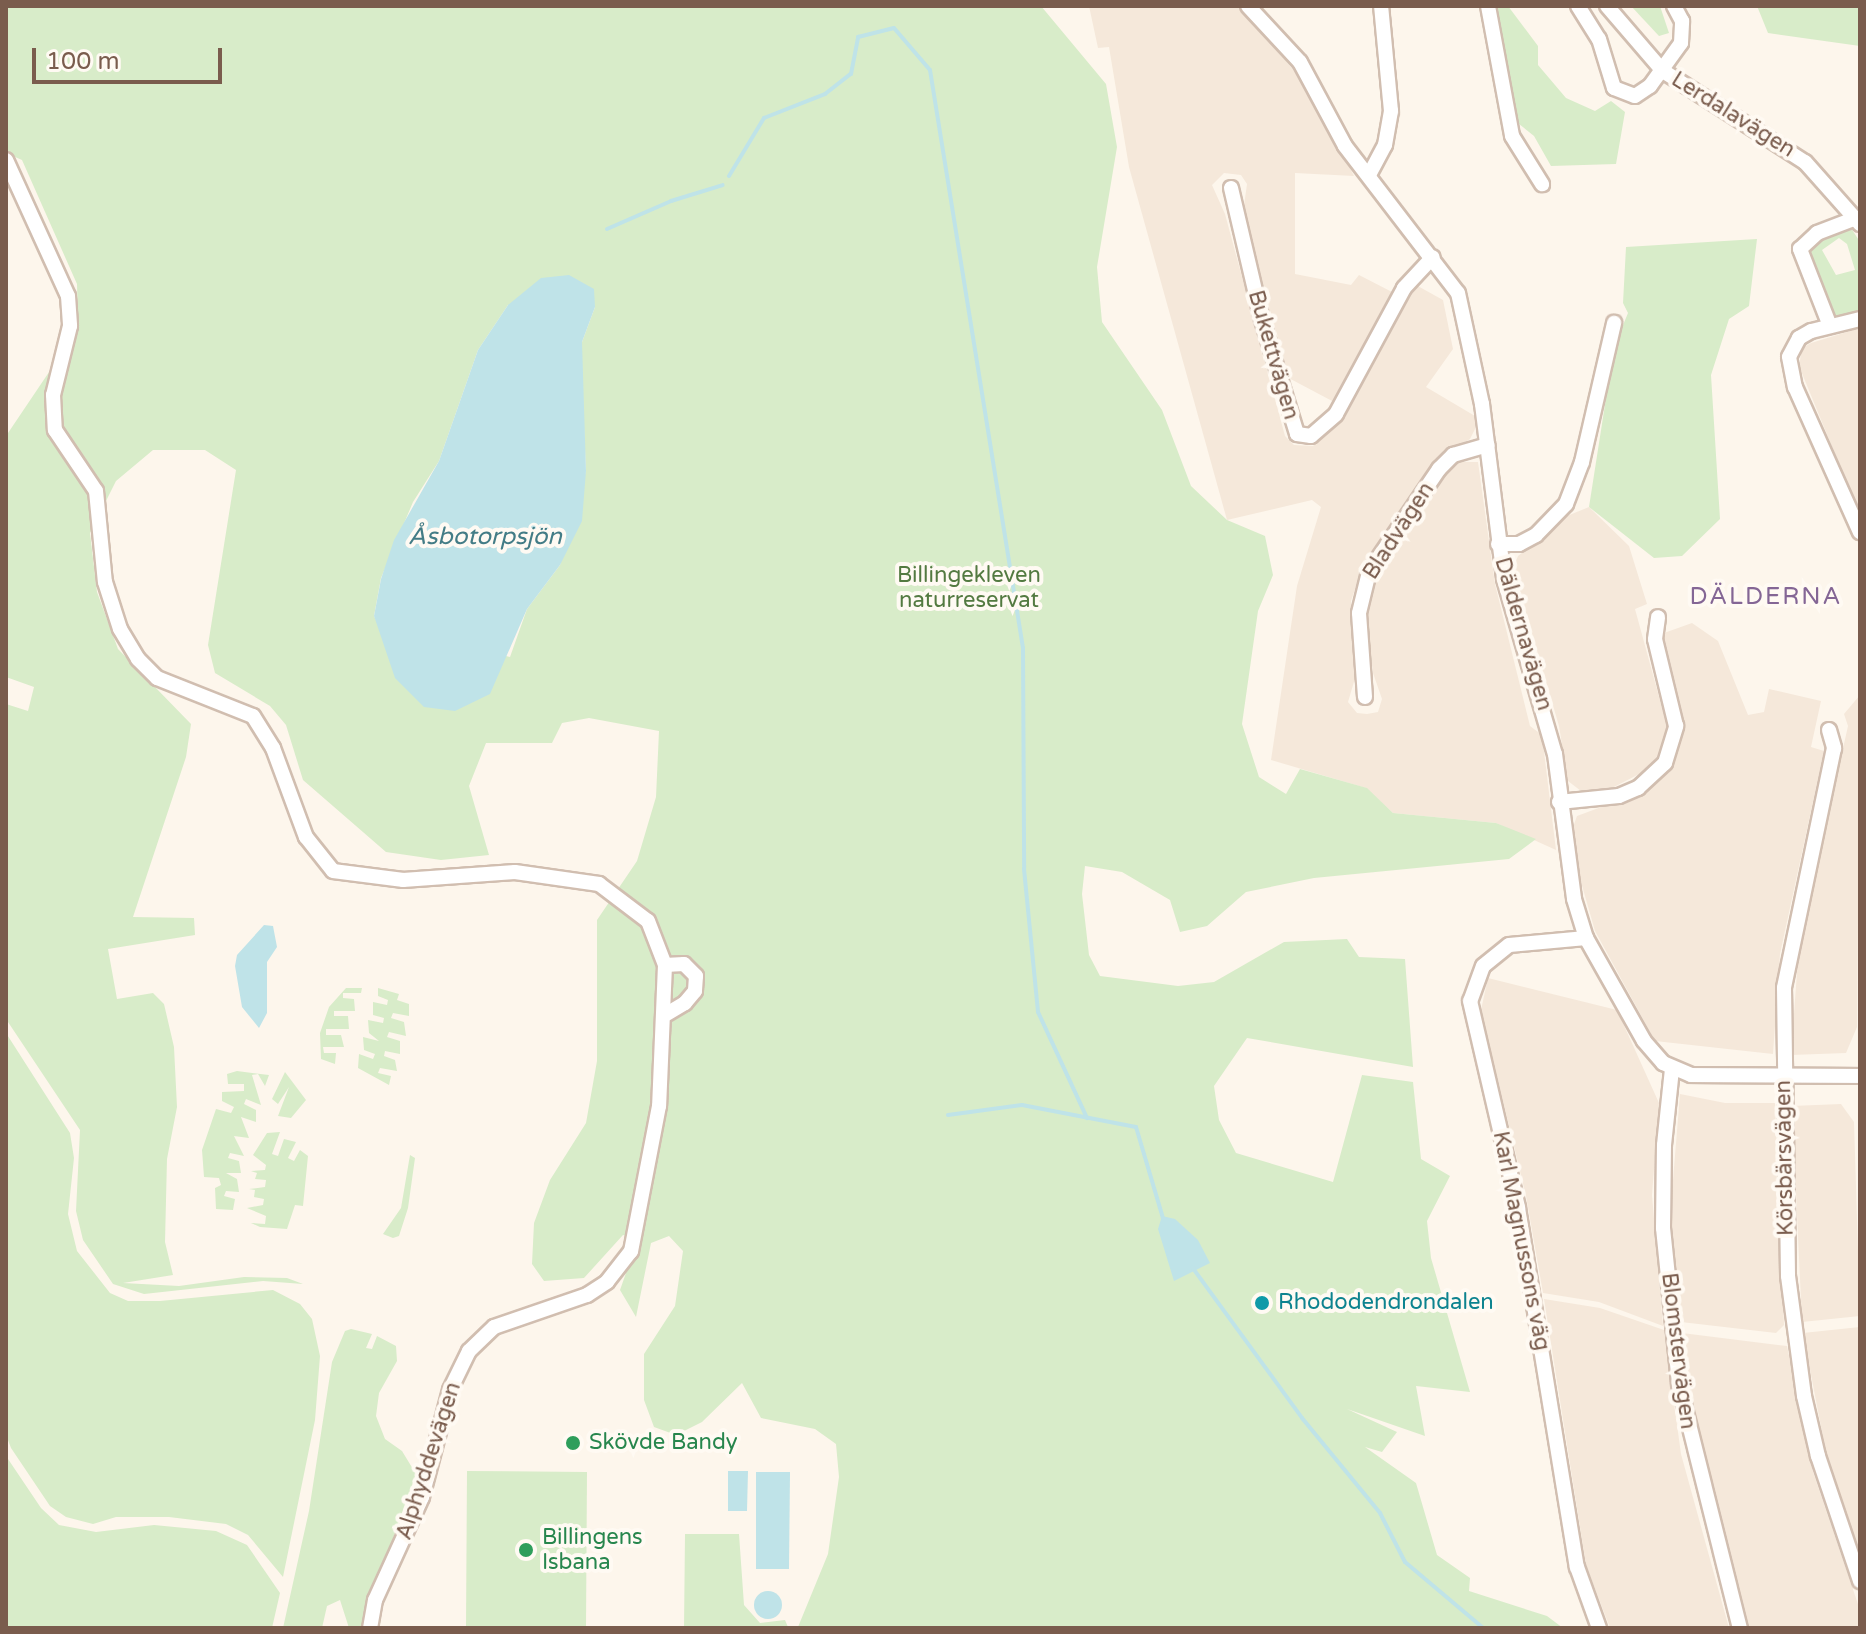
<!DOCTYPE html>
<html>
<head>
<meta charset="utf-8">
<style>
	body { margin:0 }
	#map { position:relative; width:1866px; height:1634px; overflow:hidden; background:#fdf6ec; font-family:"Varela Round",sans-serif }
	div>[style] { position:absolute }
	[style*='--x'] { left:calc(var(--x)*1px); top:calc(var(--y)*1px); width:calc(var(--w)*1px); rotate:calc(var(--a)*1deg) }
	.residential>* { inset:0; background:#f5e8da }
	.green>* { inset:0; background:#d8ecc9 }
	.water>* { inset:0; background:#bfe3e8 }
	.round { border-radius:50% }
	.stream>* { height:4px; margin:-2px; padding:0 2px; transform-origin:2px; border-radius:2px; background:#bfe3e8 }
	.roads { filter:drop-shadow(2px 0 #d1beb0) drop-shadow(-2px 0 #d1beb0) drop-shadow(0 2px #d1beb0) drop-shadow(0 -2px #d1beb0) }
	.street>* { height:14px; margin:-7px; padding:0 7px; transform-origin:7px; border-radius:7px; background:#fff }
	.dots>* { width:22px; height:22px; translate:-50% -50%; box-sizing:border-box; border:4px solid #fffaf3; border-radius:50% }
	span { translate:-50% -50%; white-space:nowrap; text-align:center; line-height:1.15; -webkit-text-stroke:8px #fffaf3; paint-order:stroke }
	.street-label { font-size:22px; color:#7a5c4d }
	.park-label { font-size:22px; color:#537a41 }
	.culture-label { font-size:22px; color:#0d838f }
	.left { translate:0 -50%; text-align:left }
	.leisure-label { font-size:22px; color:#27864d }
	.water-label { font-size:24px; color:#437c86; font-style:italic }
	.neighbourhood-label { font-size:24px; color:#846695; letter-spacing:2px }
	.frame { position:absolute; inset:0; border:8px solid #7a5c4d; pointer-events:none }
	.scale { position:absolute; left:32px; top:48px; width:190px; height:36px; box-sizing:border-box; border:4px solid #7a5c4d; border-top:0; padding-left:10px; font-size:24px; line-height:28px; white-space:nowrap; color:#7a5c4d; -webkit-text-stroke:6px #fffaf3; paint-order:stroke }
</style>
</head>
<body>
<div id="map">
	<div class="residential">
		<i style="clip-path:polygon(1089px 6px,1238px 6px,1309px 88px,1354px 176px,1295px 173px,1295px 274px,1351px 285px,1359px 275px,1394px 293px,1334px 402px,1283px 375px,1242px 220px,1247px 184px,1241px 175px,1224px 173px,1212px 185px,1225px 214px,1285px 436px,1294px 445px,1313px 446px,1342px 419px,1416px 285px,1443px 300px,1453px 349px,1426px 387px,1475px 416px,1475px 429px,1470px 439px,1448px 453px,1358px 580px,1351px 601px,1356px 675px,1348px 702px,1357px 713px,1367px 714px,1378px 712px,1382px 699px,1373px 673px,1365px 611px,1371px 585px,1439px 482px,1460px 462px,1478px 462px,1495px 584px,1530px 726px,1542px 735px,1556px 850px,1496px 823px,1393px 813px,1366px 788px,1271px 760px,1297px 586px,1321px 507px,1312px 500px,1227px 520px,1129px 167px,1109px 47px,1098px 48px)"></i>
		<i style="clip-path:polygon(1860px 328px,1860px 515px,1799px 366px,1802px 348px,1811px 343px)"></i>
		<i style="clip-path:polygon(1589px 507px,1629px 546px,1647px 604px,1635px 609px,1667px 726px,1659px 755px,1643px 772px,1612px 788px,1581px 791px,1568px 781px,1559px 726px,1513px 568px,1518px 556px,1567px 516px)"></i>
		<i style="clip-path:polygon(1692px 623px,1718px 641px,1748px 715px,1764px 712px,1769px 689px,1821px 701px,1811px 747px,1824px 751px,1780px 954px,1773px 1054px,1655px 1041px,1595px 931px,1575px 861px,1572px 830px,1577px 816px,1647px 790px,1674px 758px,1681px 709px,1663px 640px,1664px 633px)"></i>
		<i style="clip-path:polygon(1860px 695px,1857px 1027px,1846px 1053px,1791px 1055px,1799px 945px,1848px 726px,1844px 714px)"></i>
		<i style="clip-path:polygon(1488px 978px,1617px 1010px,1659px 1103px,1652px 1195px,1663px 1326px,1599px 1302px,1543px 1293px,1526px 1196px,1481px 1010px)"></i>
		<i style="clip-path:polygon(1680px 1094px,1725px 1103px,1775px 1103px,1784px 1325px,1776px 1333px,1681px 1322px,1670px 1217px)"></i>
		<i style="clip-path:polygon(1841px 1104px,1854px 1122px,1860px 1316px,1802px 1322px,1792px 1106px)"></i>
		<i style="clip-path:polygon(1544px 1299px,1600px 1308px,1664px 1330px,1681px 1454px,1729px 1628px,1610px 1628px,1586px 1565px)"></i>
		<i style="clip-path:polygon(1860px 1327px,1860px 1557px,1828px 1463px,1803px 1333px)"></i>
		<i style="clip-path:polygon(1682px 1333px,1787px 1346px,1813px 1472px,1860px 1610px,1860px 1628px,1747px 1628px,1691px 1404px)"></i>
	</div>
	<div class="green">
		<i style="clip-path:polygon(evenodd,6px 6px,1041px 6px,1106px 84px,1117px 147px,1097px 267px,1102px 322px,1162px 410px,1191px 486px,1227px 520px,1265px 536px,1273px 575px,1258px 611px,1242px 724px,1259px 777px,1286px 794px,1300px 769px,1367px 788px,1393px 813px,1496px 823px,1536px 839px,1509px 859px,1314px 878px,1246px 892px,1207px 926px,1180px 932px,1170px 900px,1122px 872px,1085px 866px,1082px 894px,1089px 955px,1100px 976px,1178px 986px,1214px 982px,1284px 942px,1347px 939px,1359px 957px,1405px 959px,1413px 1067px,1247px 1038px,1214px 1086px,1219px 1120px,1236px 1153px,1333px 1182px,1362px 1075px,1413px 1082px,1421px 1159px,1450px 1176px,1427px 1221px,1431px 1258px,1470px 1392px,1416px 1386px,1425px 1436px,1347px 1409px,1397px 1432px,1382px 1452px,1365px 1447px,1416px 1483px,1437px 1555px,1470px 1578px,1469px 1591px,1547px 1616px,1563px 1628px,684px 1628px,685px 1534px,739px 1534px,744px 1605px,760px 1623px,785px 1620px,788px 1627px,798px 1627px,828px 1554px,839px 1477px,836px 1444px,815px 1429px,761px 1418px,742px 1383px,702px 1422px,676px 1435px,654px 1427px,644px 1400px,644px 1354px,675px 1306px,683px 1251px,669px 1236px,651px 1243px,636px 1317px,620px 1290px,638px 1239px,623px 1235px,584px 1278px,544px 1281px,532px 1264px,534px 1223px,550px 1180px,586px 1123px,597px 1061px,597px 920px,637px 861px,656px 797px,659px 731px,589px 718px,562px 723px,552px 743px,486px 743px,469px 786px,489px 855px,441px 860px,386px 852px,303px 780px,286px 725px,270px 706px,215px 673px,208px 645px,236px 470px,205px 450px,153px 450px,116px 481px,90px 533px,97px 592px,118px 649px,191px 724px,186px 757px,133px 917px,194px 918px,195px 935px,108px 949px,117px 999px,153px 993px,164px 1004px,174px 1047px,177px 1107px,167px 1159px,165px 1242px,173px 1275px,123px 1283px,179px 1286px,244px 1277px,287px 1278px,303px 1284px,263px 1281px,144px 1294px,113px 1284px,83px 1240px,76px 1211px,80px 1130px,6px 1019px,6px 704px,28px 711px,34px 687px,6px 677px,6px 436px,78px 329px,77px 284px,22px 160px,6px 153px,6px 6px,508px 305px,595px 307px,582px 342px,581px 364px,586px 471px,560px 565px,527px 609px,510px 657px,378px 624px,374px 616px,381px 578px,413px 502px,439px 461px,478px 350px,508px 305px)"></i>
		<i style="clip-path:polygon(1494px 6px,1508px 6px,1538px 46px,1538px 65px,1566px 98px,1595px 111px,1611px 101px,1625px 112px,1616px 164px,1551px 166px,1534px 136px,1514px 120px)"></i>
		<i style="clip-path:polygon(1631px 6px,1660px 6px,1669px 33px,1659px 36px)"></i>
		<i style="clip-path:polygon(1757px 6px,1860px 6px,1860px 46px,1768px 33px)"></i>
		<i style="clip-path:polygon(evenodd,1849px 225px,1860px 242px,1860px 313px,1833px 317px,1803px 252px,1807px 245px,1849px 225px,1839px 238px,1847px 244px,1855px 270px,1836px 275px,1822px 250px,1839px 238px)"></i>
		<i style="clip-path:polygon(1757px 239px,1749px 306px,1729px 319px,1711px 375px,1720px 519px,1682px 556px,1654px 558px,1589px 507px,1614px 347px,1628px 313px,1623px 303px,1626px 247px)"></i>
		<i style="clip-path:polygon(346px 988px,362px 988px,361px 993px,343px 993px,343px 998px,354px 999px,355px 1011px,334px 1011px,334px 1016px,348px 1016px,349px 1029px,326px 1029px,326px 1035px,341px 1035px,344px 1047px,323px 1047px,324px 1053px,336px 1053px,335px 1064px,321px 1059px,320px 1033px,329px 1007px)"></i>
		<i style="clip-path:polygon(378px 988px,399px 994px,397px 1000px,409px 1004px,409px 1016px,393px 1013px,391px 1018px,404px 1022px,406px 1036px,389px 1032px,387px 1037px,400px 1041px,400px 1054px,385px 1051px,384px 1056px,395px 1060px,397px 1071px,380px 1068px,378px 1073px,391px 1076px,389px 1085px,358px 1068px,359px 1054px,373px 1059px,375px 1054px,364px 1050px,363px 1037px,379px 1041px,369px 1033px,368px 1020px,383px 1023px,384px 1018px,373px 1015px,373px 1002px,387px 1005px,388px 1000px,378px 996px)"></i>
		<i style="clip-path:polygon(6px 1033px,70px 1133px,74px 1158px,68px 1214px,77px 1251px,110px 1293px,128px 1301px,160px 1301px,273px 1290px,300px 1304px,312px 1319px,320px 1356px,315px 1420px,283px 1577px,248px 1535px,226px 1524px,169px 1517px,116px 1517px,93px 1524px,66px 1517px,50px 1506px,11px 1448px,6px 1435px)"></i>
		<i style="clip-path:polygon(237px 1071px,269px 1075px,265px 1086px,258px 1074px,252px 1075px,261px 1105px,246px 1099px,244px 1104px,256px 1110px,256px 1122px,241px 1117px,249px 1138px,234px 1136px,244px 1156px,230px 1153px,228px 1158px,239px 1161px,241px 1173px,226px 1173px,237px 1179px,239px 1192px,226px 1191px,224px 1196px,235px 1199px,233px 1210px,216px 1209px,215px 1188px,221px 1185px,219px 1178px,204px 1177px,202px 1150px,216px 1109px,231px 1113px,234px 1107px,222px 1101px,222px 1092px,244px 1091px,244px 1084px,228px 1084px,227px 1074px)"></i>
		<i style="clip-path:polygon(285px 1072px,306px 1100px,291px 1118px,278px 1116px,289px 1087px,278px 1104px,272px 1099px)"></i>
		<i style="clip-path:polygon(280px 1132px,272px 1154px,278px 1156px,284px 1139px,296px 1142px,288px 1158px,294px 1161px,300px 1150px,308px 1156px,303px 1206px,295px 1205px,287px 1229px,260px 1227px,251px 1223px,265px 1224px,266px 1216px,247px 1208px,263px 1205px,264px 1199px,254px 1197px,255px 1190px,249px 1189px,265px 1187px,266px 1180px,255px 1179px,257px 1173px,251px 1171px,265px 1170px,266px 1165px,253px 1155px,267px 1133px)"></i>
		<i style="clip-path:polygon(410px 1155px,415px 1158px,408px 1208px,399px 1236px,393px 1238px,383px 1234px,401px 1208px)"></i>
		<i style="clip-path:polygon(351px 1329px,372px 1334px,366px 1348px,372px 1349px,377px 1336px,396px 1346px,397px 1361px,379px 1393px,376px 1416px,385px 1439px,402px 1451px,416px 1474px,361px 1628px,349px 1628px,340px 1600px,327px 1606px,322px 1628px,283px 1628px,309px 1511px,332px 1362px,345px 1331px)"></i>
		<i style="clip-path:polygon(6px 1456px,41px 1508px,59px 1525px,96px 1532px,154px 1525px,216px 1531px,247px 1545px,280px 1593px,272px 1628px,6px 1628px)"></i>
		<i style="clip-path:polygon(467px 1471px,587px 1472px,586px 1628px,466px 1628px)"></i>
	</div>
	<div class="water">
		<i style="clip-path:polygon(569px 275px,594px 289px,595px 307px,582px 342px,586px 471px,582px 521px,560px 565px,527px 609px,490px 694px,455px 711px,424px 707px,395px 678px,374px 616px,381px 579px,394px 540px,439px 461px,478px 350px,508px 305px,541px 278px)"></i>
		<i style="clip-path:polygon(264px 925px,273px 926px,277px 947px,267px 962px,267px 1013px,259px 1028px,242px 1007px,235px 966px,237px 955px)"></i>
		<i style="clip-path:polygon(1162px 1216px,1175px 1219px,1198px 1240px,1210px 1263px,1174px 1281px,1158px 1229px)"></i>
		<i style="clip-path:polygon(728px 1471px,748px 1471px,747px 1511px,728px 1511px)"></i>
		<i style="clip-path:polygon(756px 1472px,790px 1472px,789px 1569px,756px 1569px)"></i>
		<i class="round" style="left:754px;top:1591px;width:28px;height:28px"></i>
	</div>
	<div class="stream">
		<i style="--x:729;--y:176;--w:68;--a:-58.9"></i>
		<i style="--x:764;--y:118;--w:66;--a:-21.5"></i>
		<i style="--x:825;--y:94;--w:33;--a:-38"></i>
		<i style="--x:851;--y:74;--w:38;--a:-79"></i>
		<i style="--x:858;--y:37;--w:37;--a:-14"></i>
		<i style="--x:894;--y:28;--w:55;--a:49.4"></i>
		<i style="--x:930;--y:70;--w:585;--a:80.86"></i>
		<i style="--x:1023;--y:648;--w:221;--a:89.7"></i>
		<i style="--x:1024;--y:869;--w:144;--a:84.4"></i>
		<i style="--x:1038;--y:1012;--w:117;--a:65.2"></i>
		<i style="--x:607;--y:229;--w:70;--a:-23.6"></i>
		<i style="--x:671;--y:201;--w:54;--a:-17.1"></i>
		<i style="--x:948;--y:1115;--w:75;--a:-7.7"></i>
		<i style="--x:1022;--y:1105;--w:116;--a:10.9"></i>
		<i style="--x:1136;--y:1127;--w:95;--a:73.5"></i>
		<i style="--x:1192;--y:1267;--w:187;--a:53.9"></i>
		<i style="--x:1302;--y:1418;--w:123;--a:50.6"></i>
		<i style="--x:1380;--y:1513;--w:55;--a:63"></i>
		<i style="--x:1405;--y:1562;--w:102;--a:40.2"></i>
	</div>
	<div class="roads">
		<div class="street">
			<i style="--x:1248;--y:6;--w:76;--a:47.1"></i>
			<i style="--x:1300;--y:62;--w:95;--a:61.8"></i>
			<i style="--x:1345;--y:146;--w:185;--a:52.5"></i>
			<i style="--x:1458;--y:293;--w:114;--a:77.8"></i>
			<i style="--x:1482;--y:404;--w:176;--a:82.8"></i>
			<i style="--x:1504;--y:579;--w:182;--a:73.8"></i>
			<i style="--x:1555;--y:754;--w:146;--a:82.5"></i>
			<i style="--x:1574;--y:899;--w:41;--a:72.9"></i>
			<i style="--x:1586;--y:938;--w:118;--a:60.6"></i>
			<i style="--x:1644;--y:1041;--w:29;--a:49"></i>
			<i style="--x:1663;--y:1063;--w:30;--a:23"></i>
			<i style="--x:1691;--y:1075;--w:169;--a:0.3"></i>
			<i style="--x:1488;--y:6;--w:132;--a:79.5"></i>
			<i style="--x:1512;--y:136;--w:57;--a:58"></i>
			<i style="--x:1578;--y:6;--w:39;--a:58"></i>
			<i style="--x:1599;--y:39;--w:51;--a:73"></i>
			<i style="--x:1614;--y:88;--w:22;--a:21"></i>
			<i style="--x:1635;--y:96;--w:18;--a:-34"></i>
			<i style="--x:1650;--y:86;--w:53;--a:-54.2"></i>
			<i style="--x:1681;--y:43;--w:22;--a:-87"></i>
			<i style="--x:1682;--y:21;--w:17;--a:-118"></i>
			<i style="--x:1607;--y:6;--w:86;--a:49.3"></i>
			<i style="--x:1663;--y:71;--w:169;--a:32.7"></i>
			<i style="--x:1805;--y:162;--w:83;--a:48.4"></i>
			<i style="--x:6;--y:160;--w:149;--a:65.5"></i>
			<i style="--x:68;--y:296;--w:30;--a:86"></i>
			<i style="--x:70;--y:326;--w:71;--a:103.8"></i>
			<i style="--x:53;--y:395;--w:35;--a:87"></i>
			<i style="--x:55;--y:430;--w:73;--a:56.1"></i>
			<i style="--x:96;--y:491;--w:91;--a:84.4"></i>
			<i style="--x:105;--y:582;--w:49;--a:72.3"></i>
			<i style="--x:120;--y:629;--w:35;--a:59"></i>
			<i style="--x:138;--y:659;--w:27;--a:45"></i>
			<i style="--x:157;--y:678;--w:103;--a:21.6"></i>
			<i style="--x:253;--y:716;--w:38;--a:58"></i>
			<i style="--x:273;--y:748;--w:95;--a:69.7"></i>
			<i style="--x:306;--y:837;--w:43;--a:51.5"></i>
			<i style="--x:333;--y:871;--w:71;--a:7.3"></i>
			<i style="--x:403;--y:880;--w:112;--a:-4.1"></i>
			<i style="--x:515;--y:872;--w:85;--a:8.1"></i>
			<i style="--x:599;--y:884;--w:61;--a:37.1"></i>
			<i style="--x:648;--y:921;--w:47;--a:68.9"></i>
			<i style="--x:665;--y:965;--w:141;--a:92.4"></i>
			<i style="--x:659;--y:1106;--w:148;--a:100.9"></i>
			<i style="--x:631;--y:1251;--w:39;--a:128"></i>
			<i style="--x:607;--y:1282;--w:24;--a:147"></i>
			<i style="--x:587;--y:1295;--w:98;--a:161"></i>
			<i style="--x:494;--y:1327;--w:35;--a:136"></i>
			<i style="--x:469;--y:1351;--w:43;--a:116"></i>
			<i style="--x:450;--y:1390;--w:111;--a:104.7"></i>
			<i style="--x:422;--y:1497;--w:113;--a:114.5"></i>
			<i style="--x:375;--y:1600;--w:28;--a:100"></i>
			<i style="--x:1369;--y:175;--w:34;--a:-62"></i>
			<i style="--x:1385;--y:145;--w:35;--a:-80"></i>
			<i style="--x:1391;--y:111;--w:105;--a:-95.4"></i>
			<i style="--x:1231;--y:188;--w:136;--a:76.8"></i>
			<i style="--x:1262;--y:320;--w:119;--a:72.9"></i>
			<i style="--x:1297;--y:434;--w:14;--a:8"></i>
			<i style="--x:1311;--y:436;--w:33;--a:-41"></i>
			<i style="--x:1336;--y:414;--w:143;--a:-61.6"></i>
			<i style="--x:1404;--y:288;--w:42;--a:-46.9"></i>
			<i style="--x:1860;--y:319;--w:50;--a:166.2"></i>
			<i style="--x:1811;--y:331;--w:14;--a:150"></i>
			<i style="--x:1799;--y:338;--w:21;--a:118"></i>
			<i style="--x:1789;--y:357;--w:31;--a:79"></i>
			<i style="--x:1795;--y:387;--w:159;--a:65.9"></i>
			<i style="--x:1830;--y:326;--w:83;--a:-111.3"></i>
			<i style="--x:1800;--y:249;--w:23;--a:-43"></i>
			<i style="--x:1817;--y:233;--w:42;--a:-21"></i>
			<i style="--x:1498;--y:544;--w:21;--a:0"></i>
			<i style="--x:1519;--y:544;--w:19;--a:-28"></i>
			<i style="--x:1536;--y:535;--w:43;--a:-45.9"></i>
			<i style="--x:1566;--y:504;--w:45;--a:-69.1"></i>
			<i style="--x:1582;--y:462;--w:143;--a:-77"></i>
			<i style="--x:1365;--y:697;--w:84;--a:-94.1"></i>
			<i style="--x:1359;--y:613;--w:42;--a:-76.3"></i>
			<i style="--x:1369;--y:572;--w:125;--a:-55.8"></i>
			<i style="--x:1439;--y:469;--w:20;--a:-45"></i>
			<i style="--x:1453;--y:455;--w:36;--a:-16"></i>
			<i style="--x:1829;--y:730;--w:19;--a:74"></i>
			<i style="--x:1834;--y:748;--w:245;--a:101.8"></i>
			<i style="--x:1784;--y:988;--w:288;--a:89.2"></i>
			<i style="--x:1788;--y:1276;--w:121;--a:82.4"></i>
			<i style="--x:1804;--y:1396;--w:62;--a:76.9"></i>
			<i style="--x:1818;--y:1456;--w:132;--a:71.4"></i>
			<i style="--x:1559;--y:802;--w:60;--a:-5.7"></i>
			<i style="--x:1619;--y:796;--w:21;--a:-23"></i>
			<i style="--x:1638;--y:788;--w:37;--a:-43"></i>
			<i style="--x:1665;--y:763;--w:39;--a:-73"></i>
			<i style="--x:1676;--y:726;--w:89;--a:-103.6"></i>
			<i style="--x:1655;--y:639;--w:22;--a:-82"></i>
			<i style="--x:1586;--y:938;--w:77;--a:174.8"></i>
			<i style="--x:1509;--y:945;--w:33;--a:141"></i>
			<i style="--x:1483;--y:966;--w:37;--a:110"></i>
			<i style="--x:1470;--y:1001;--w:212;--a:76.9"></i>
			<i style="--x:1518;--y:1208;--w:364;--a:80.7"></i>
			<i style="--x:1577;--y:1567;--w:65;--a:70.2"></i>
			<i style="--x:665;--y:965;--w:19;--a:-3"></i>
			<i style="--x:684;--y:964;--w:17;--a:45"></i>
			<i style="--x:696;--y:976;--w:15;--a:94"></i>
			<i style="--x:695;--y:991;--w:16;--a:130"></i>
			<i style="--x:685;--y:1003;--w:21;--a:149"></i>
			<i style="--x:1672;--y:1069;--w:76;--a:96"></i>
			<i style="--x:1664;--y:1145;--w:83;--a:90.7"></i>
			<i style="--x:1663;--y:1228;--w:157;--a:84.1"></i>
			<i style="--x:1679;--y:1384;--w:252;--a:76"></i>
		</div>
	</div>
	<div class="dots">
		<i style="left:1262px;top:1303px;background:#0f9aa8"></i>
		<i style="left:573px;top:1443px;background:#2e9e5b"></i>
		<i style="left:526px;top:1550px;background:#2e9e5b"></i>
	</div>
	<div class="street-label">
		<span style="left:1733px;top:115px;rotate:32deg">Lerdalavägen</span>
		<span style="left:1273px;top:355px;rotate:74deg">Bukettvägen</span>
		<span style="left:1399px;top:531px;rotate:-57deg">Bladvägen</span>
		<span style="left:1523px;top:634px;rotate:74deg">Däldernavägen</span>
		<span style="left:1785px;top:1158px;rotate:-91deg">Körsbärsvägen</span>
		<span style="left:1521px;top:1241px;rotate:79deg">Karl Magnussons väg</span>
		<span style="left:1678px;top:1351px;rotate:83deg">Blomstervägen</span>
		<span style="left:429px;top:1461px;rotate:-72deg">Alphyddevägen</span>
	</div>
	<div class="park-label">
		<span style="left:969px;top:588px">Billingekleven<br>naturreservat</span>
	</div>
	<div class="culture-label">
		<span class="left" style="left:1278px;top:1303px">Rhododendrondalen</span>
	</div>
	<div class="leisure-label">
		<span class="left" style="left:589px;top:1443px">Skövde Bandy</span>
		<span class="left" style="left:542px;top:1550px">Billingens<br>Isbana</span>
	</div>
	<div class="water-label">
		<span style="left:485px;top:537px">Åsbotorpsjön</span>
	</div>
	<div class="neighbourhood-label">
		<span style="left:1766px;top:597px">DÄLDERNA</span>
	</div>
	<div class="frame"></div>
	<div class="scale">100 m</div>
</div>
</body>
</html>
